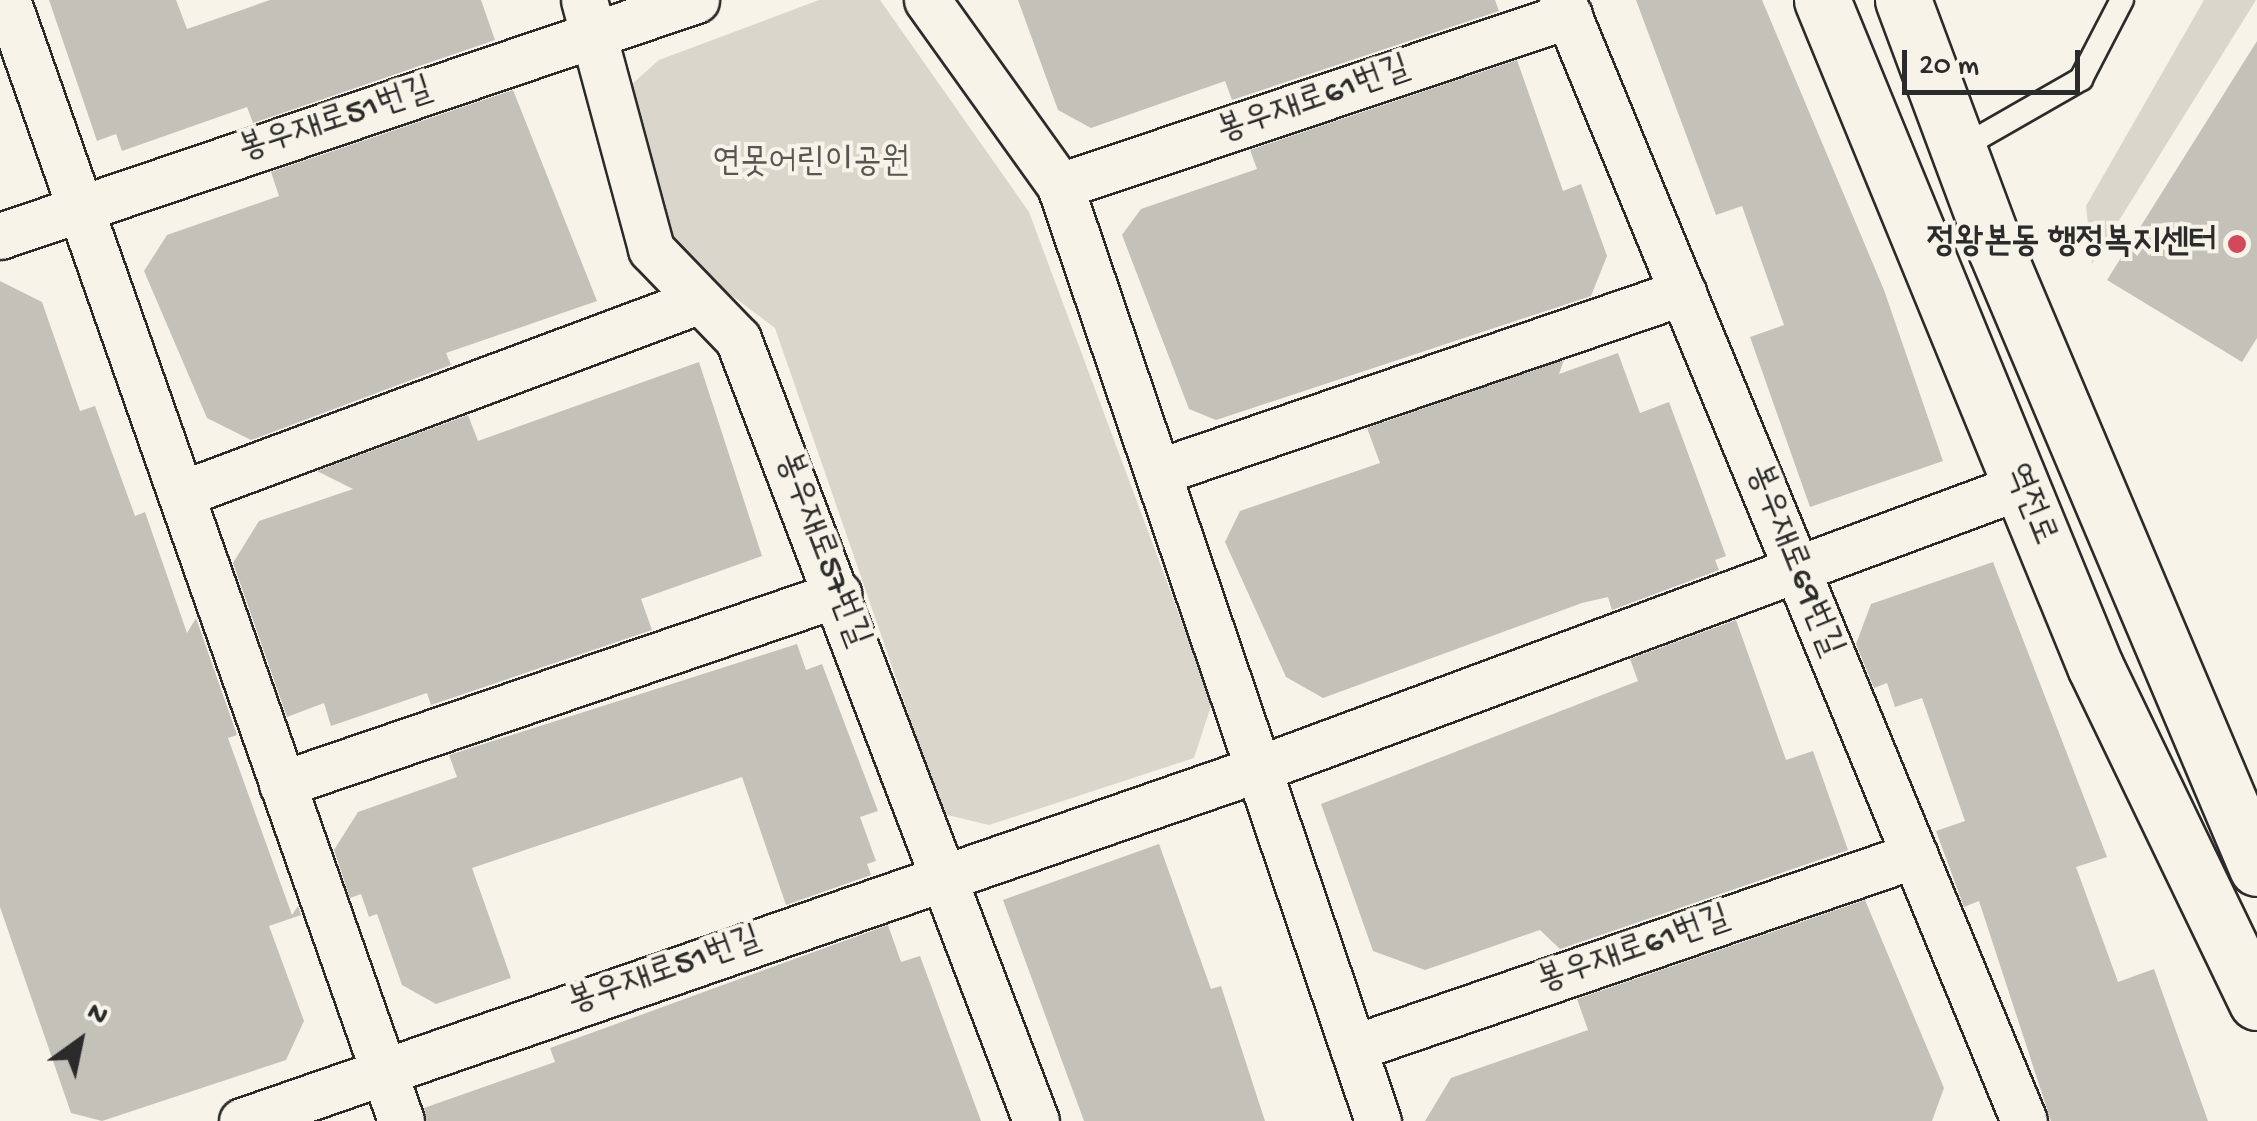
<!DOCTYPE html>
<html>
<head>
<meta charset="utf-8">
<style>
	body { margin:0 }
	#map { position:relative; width:2257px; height:1121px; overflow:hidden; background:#f7f3e8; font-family:"Gochi Hand","Poor Story",sans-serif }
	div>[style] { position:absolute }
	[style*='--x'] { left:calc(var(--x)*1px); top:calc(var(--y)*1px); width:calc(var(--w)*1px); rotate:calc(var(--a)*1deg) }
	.green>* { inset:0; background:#dad6cc }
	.building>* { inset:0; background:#c4c1b9 }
	.roads { filter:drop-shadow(2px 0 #2b2b2b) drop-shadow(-2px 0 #2b2b2b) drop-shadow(0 2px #2b2b2b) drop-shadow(0 -2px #2b2b2b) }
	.service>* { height:22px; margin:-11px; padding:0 11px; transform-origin:11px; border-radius:11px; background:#f7f3e8 }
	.minor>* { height:45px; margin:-22.5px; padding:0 22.5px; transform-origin:22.5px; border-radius:22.5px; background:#f7f3e8 }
	.secondary>* { height:55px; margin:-27.5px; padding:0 27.5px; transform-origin:27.5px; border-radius:27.5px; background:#f7f3e8 }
	.dots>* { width:28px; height:28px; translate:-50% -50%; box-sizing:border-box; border:5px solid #f7f3e8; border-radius:50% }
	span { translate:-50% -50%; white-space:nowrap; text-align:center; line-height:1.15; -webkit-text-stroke:8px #f7f3e8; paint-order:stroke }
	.street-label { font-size:35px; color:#2b2b2b }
	.park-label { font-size:35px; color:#575653 }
	.poi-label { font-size:35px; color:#2b2b2b; font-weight:700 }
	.right { translate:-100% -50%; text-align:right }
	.north { position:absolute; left:30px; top:991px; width:100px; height:100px; -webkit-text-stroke:8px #f7f3e8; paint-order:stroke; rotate:33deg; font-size:28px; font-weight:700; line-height:40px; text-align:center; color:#2b2b2b }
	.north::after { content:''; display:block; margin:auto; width:35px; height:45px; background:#2b2b2b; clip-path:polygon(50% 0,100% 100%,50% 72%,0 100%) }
	.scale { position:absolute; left:1902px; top:50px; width:178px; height:45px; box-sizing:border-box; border:5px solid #2b2b2b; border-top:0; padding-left:12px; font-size:30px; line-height:35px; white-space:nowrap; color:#2b2b2b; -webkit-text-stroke:8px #f7f3e8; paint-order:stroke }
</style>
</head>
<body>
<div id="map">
	<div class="green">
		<i style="clip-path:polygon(819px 0,880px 0,1029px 212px,1212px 703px,1194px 758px,989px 825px,943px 814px,775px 328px,666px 246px,623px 92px,659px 60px)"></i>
		<i style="clip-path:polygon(2204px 0,2256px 0,2092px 264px,2086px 206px)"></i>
	</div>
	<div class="building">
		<i style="clip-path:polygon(49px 0,176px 0,187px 29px,270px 0,481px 0,495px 40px,253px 123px,247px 107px,122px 151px,116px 134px,97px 141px)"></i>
		<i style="clip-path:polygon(1018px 0,1495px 0,1499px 11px,1232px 100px,1225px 81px,1091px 128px,1058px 110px)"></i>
		<i style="clip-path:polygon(1636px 0,1762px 0,1884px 290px,1943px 461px,1810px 507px,1750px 337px,1784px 325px,1742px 206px,1716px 215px)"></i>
		<i style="clip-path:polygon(2257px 41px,2257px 338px,2242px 362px,2107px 280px)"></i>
		<i style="clip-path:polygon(1517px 60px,1563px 191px,1581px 184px,1607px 256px,1591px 296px,1216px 420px,1189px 409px,1122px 235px,1141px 209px,1257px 169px,1250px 150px)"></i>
		<i style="clip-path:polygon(513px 90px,597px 301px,446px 353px,451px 365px,251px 440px,207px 418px,144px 271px,167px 235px,279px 196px,271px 172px)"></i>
		<i style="clip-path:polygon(0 281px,42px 302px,80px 411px,95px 406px,135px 516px,145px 512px,187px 633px,196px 618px,237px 735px,228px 738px,292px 915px,298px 906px,301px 915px,269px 926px,304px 1021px,286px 1060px,102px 1121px,71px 1113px,0 907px)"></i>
		<i style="clip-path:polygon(1618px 353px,1640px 413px,1669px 402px,1726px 556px,1715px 560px,1719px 570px,1612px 610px,1608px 597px,1582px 603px,1323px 698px,1286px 677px,1225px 542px,1240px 511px,1380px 463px,1367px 428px,1564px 360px,1559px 374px)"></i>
		<i style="clip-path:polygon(699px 362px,762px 556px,641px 599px,652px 630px,431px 705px,427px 693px,331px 726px,324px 703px,287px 717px,233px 563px,259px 521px,353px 489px,317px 471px,468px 415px,478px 441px)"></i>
		<i style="clip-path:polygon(1993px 562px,2107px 857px,2076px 867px,2118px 982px,2154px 969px,2208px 1121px,2051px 1121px,1979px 901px,1964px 907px,1936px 831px,1965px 821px,1922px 698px,1895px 707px,1887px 683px,1874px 688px,1856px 644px,1871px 604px)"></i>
		<i style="clip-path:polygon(1736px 620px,1786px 760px,1813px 751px,1848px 850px,1560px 949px,1540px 930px,1425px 970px,1373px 951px,1321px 804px,1638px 681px,1630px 659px)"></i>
		<i style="clip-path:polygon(797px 644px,806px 670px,822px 664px,878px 811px,860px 817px,876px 861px,867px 864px,871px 875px,786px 905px,742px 777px,472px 868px,511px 978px,436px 1004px,402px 985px,377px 914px,369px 917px,361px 894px,350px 898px,334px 850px,358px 812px,457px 777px,449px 755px)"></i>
		<i style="clip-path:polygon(1159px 844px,1211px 989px,1221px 986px,1265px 1121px,1084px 1121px,1003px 900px)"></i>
		<i style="clip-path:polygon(1865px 900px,1944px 1088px,1932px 1121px,1425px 1121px,1451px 1078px,1588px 1030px,1577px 999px)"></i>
		<i style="clip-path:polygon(888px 925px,901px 962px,920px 956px,981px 1121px,427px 1121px,424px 1108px,555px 1062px,550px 1048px)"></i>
	</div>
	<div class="roads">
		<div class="service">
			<i style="--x:1959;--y:149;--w:141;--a:-29.8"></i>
			<i style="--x:2081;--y:79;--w:89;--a:-62.6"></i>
		</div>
		<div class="minor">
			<i style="--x:7;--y:0;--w:1188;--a:70.63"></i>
			<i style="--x:584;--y:0;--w:258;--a:74.9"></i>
			<i style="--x:651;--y:249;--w:125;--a:46"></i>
			<i style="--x:738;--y:339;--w:837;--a:69.14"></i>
			<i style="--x:927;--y:0;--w:229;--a:54.4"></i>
			<i style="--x:1060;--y:186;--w:988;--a:71.22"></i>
			<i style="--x:1562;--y:0;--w:1212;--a:67.6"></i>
			<i style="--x:1060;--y:186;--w:537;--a:-18.57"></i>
			<i style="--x:0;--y:236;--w:735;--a:-18.73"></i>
			<i style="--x:1158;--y:472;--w:555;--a:-18.92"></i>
			<i style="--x:181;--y:494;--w:552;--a:-20.47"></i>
			<i style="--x:282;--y:784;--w:588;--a:-18.87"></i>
			<i style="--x:1353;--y:1048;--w:594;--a:-18.95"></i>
			<i style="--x:242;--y:1121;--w:1075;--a:-19.11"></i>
			<i style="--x:1258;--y:769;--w:814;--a:-20.35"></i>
		</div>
		<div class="secondary">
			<i style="--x:1822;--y:0;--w:720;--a:67.71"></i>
			<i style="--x:2095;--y:666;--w:373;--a:64.3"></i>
			<i style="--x:1903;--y:0;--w:267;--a:69.6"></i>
			<i style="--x:1996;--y:250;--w:671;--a:67.1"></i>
		</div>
	</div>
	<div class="dots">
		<i style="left:2237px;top:244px;background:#d1495b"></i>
	</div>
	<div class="street-label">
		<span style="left:1314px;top:101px;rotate:-19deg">봉우재로61번길</span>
		<span style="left:336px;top:121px;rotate:-18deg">봉우재로51번길</span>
		<span style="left:2029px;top:505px;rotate:68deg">역전로</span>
		<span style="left:821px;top:550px;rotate:69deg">봉우재로57번길</span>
		<span style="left:1793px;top:561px;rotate:68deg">봉우재로69번길</span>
		<span style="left:1634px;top:951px;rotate:-19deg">봉우재로61번길</span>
		<span style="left:665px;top:972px;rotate:-19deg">봉우재로51번길</span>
	</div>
	<div class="park-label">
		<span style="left:811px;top:164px">연못어린이공원</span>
	</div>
	<div class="poi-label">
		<span class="right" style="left:2217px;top:244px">정왕본동 행정복지센터</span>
	</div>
	<div class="north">N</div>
	<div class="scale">20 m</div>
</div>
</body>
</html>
